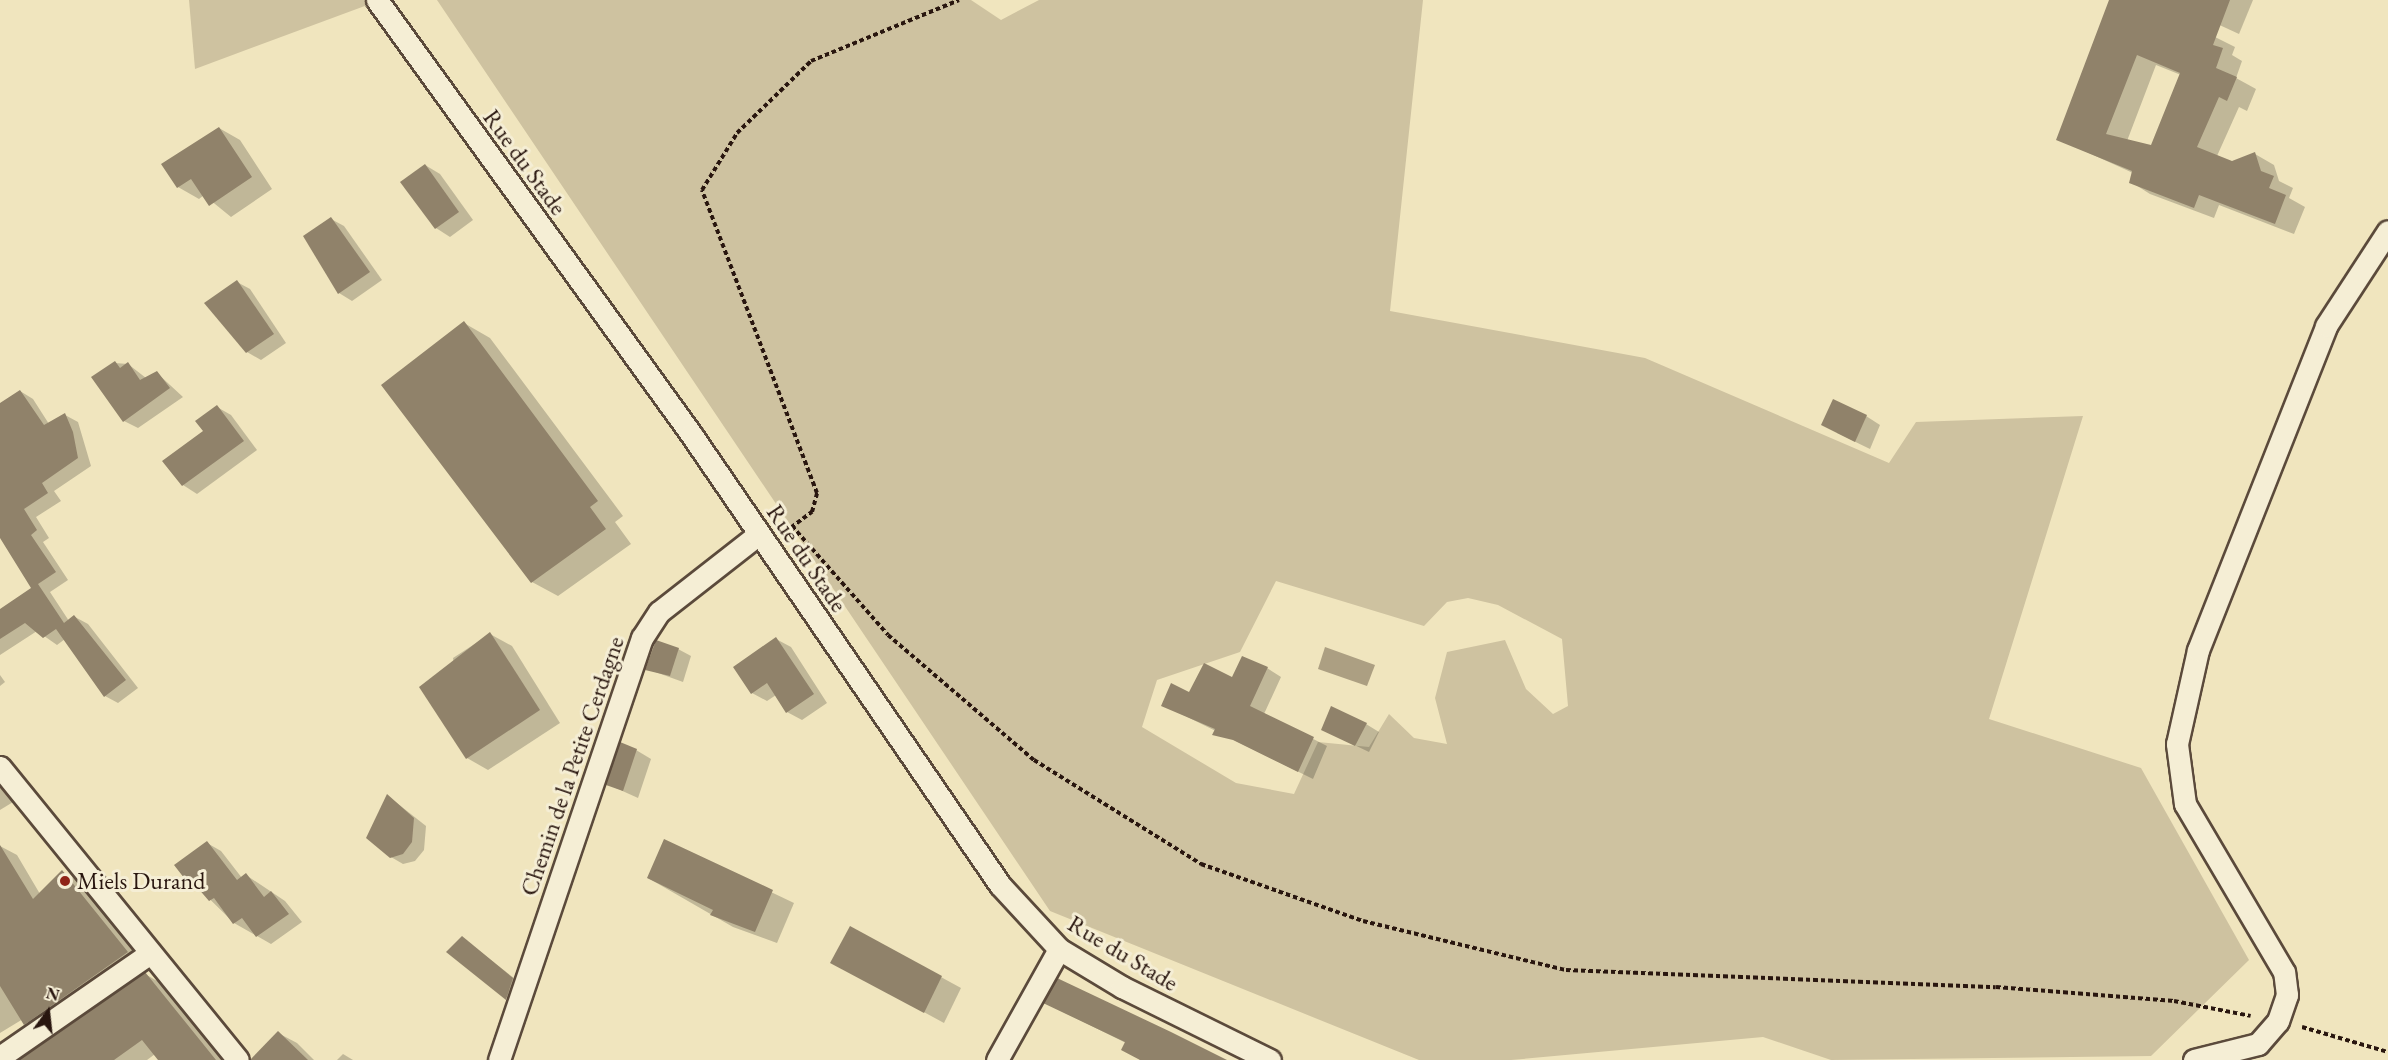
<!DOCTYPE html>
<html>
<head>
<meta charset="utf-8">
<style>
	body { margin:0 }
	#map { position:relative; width:2388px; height:1060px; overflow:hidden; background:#f0e5be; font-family:"EB Garamond",serif }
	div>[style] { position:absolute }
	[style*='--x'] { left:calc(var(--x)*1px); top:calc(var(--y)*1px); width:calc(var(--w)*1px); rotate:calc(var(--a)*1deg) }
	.green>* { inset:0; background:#cec2a0 }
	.water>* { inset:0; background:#ac9f82 }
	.shadow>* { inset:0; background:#0003 }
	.building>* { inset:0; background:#90826a }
	.path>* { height:4px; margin-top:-2px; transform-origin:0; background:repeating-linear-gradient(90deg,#29160f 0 4.5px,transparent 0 7.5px) }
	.roads { filter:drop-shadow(2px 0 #5b4a3b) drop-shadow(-2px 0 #5b4a3b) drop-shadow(0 2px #5b4a3b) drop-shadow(0 -2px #5b4a3b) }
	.minor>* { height:21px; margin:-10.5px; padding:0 10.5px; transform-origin:10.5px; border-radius:10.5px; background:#f5eed5 }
	.dots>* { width:16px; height:16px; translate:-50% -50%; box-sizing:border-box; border:3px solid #f5eed5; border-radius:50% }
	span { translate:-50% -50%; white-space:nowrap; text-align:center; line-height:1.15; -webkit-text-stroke:6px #f5eed5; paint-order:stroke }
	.street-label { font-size:24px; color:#29160f }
	.poi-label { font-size:24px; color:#29160f }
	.left { translate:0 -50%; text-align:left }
	.north { position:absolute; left:18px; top:982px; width:60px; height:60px; -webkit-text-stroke:4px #f5eed5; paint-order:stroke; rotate:15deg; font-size:16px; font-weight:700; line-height:24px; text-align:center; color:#29160f }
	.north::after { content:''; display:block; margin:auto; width:21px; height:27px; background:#29160f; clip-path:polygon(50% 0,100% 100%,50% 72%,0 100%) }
</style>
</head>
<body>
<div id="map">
	<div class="green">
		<i style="clip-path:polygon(189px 0,381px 0,195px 69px)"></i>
		<i style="clip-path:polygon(evenodd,437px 0,971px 0,1001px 20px,1039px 0,1423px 0,1390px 311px,1645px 358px,1889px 463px,1916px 422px,2083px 416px,1989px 719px,2141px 768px,2249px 960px,2151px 1056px,1831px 1060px,1763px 1037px,1511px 1060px,1419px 1060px,1050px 911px,437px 0,1276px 581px,1424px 626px,1447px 602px,1468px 598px,1498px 605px,1562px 639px,1568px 706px,1553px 714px,1526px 689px,1505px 640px,1447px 652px,1435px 698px,1447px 744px,1414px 738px,1389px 714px,1369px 747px,1318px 742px,1294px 794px,1236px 783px,1142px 727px,1157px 680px,1240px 652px,1276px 581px)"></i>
	</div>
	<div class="water">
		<i style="clip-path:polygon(1325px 647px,1375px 665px,1367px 686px,1318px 669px)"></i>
	</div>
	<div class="shadow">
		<i style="clip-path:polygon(evenodd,2110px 0,2141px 0,2235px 47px,2232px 55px,2242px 61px,2236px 78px,2256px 89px,2247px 111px,2239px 107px,2217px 156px,2232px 162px,2255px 154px,2274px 165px,2279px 181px,2293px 188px,2289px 198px,2305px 207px,2294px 234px,2219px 205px,2214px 218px,2150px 194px,2131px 182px,2133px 173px,2058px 139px,2110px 0,2156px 65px,2181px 75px,2151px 147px,2127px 141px,2156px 65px)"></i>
		<i style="clip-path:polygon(2220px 0,2253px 0,2239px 34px,2213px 22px)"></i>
		<i style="clip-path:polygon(219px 128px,240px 140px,272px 189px,231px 217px,204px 195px,199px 199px,178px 187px)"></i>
		<i style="clip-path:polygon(425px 165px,440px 174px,473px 220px,450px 237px,436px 228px)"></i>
		<i style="clip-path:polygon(331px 219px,344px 226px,382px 280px,352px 301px,339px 293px)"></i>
		<i style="clip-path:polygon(237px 282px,250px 289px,286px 343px,261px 360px,247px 352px,206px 303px)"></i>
		<i style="clip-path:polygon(464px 323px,490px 338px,623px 516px,615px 522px,631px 544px,558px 596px,532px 582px)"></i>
		<i style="clip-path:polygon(115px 363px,128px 364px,146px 378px,157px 373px,183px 397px,138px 428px,124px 421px)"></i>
		<i style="clip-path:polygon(20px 391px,33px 399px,49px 424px,65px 415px,78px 422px,91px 466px,54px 491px,61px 501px,36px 517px,49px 538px,43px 542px,68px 580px,50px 592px,69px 621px,75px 617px,88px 624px,138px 688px,118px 703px,105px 696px,65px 639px,57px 645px,37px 631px,0 655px,0 611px,33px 589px,0 536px,0 405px)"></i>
		<i style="clip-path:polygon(217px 407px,231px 415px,257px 450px,197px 494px,183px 485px)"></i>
		<i style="clip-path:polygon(1866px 416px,1880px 425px,1870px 449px,1837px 433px)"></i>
		<i style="clip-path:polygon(490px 634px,512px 646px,560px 723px,488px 770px,467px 758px,453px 658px)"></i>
		<i style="clip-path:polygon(776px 639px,791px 647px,827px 703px,802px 720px,787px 712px,776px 695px,767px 701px,752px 693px,735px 667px)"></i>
		<i style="clip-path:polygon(678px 649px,691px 656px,683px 682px,647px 669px)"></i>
		<i style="clip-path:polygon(1267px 668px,1281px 677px,1264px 714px,1327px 746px,1313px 779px,1163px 705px)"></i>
		<i style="clip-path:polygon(0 675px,5px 682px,0 686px)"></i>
		<i style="clip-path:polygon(1366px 724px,1379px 732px,1369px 752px,1323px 730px)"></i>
		<i style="clip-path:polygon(636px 750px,651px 759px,638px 798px,607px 784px)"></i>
		<i style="clip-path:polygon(0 785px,18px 799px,0 810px)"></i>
		<i style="clip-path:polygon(388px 796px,426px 826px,424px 850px,415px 861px,403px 864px,391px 857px)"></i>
		<i style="clip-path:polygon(664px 841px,794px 903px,777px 943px,733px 927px,648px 878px)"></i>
		<i style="clip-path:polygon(207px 843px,221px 851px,242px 878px,246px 875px,285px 901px,302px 922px,271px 944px,234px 923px,176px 866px)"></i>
		<i style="clip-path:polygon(0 846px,17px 855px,40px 894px,63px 872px,80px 882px,145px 963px,43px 1034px,23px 1019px,0 1033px)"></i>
		<i style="clip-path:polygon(851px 928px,961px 988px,944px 1023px,852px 973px)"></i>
		<i style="clip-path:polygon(463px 938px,524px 986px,517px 1005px,448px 952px)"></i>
		<i style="clip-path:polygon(145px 974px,164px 985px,225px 1060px,159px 1060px,155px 1054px,147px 1060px,21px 1060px)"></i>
		<i style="clip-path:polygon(1045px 1003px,1225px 1060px,1140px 1060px,1126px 1043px)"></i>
		<i style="clip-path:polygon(278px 1033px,297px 1043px,314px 1060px,251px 1060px)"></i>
		<i style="clip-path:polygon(343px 1054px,353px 1060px,337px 1060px)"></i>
	</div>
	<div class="building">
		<i style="clip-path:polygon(evenodd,2109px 0,2230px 0,2213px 45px,2223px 48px,2216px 68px,2237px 77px,2227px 101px,2219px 97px,2197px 147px,2232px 161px,2255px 152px,2261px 171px,2274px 176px,2269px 188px,2286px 195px,2275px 224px,2199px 195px,2194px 208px,2129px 183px,2132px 171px,2056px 140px,2109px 0,2137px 55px,2180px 73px,2151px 145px,2106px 134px,2137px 55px)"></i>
		<i style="clip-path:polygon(219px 127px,252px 177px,209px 206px,191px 179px,177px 188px,161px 164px)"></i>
		<i style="clip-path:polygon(425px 164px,459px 212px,435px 229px,400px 182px)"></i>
		<i style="clip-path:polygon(331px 217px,370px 272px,338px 294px,303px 236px)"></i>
		<i style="clip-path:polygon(237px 280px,274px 334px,246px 353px,204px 303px)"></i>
		<i style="clip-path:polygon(464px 321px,598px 501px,590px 507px,606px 529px,531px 583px,381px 385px)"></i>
		<i style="clip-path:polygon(115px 361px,120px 368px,128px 362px,140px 380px,157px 371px,170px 388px,123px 422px,91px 377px)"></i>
		<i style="clip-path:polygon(20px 390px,44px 425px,65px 413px,73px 432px,78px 458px,42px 483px,48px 493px,24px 509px,37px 530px,31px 535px,56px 572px,38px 584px,64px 623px,74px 615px,126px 680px,104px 697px,56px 629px,43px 638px,25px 623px,0 639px,0 609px,31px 588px,0 538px,0 403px)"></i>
		<i style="clip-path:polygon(1833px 399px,1867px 415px,1855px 442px,1821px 425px)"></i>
		<i style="clip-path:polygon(217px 405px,244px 441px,182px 486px,162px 461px,203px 431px,195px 421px)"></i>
		<i style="clip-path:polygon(490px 632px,540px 710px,466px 759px,419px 687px)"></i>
		<i style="clip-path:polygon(776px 637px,814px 694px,786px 713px,767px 683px,751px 694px,733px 667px)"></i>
		<i style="clip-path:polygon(656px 640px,679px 648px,670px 676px,645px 670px)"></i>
		<i style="clip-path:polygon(1242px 656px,1268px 667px,1250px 706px,1314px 737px,1298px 772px,1233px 740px,1212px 735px,1215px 729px,1161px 706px,1171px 683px,1189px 692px,1204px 663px,1232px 677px)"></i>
		<i style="clip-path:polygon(1331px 706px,1367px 723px,1355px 746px,1321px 730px)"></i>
		<i style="clip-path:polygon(620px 742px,637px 749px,623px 791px,606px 785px)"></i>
		<i style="clip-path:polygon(387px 794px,414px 818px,412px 842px,403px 854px,390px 858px,366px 838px)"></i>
		<i style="clip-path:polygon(664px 839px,773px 890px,755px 932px,710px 915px,713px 910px,647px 878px)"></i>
		<i style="clip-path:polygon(207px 841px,237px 880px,246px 873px,264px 897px,271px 891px,289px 914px,256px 937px,242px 918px,233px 924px,214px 898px,209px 901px,191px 880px,188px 883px,174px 865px)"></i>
		<i style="clip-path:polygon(0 845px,33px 899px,62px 870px,128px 952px,24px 1025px,0 986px)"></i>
		<i style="clip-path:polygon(850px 926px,942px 976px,924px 1013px,830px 963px)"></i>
		<i style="clip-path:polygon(462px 936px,513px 978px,506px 1000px,446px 952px)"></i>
		<i style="clip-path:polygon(145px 972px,216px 1060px,158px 1060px,142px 1040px,114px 1060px,18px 1060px)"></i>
		<i style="clip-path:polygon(1057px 978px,1171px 1032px,1227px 1060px,1140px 1060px,1121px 1050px,1125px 1042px,1043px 1003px)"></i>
		<i style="clip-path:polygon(278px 1031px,308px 1060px,250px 1060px)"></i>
	</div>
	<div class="path">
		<i style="--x:792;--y:526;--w:145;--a:48.6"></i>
		<i style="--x:888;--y:635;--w:192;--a:40.6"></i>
		<i style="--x:1034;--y:760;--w:197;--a:31.9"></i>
		<i style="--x:1201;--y:864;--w:172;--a:19.4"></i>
		<i style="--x:1363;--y:921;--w:209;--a:13.6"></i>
		<i style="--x:1566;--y:970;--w:430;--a:2.3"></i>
		<i style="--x:1996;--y:987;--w:179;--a:4.5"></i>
		<i style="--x:2174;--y:1001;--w:78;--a:11"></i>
		<i style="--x:785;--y:532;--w:34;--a:-37"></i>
		<i style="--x:812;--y:512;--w:20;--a:-75"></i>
		<i style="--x:817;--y:493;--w:324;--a:-110.8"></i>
		<i style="--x:702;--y:190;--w:67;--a:-58.4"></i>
		<i style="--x:737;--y:133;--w:103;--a:-44.2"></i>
		<i style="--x:811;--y:61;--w:160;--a:-22.4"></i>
		<i style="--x:2302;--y:1027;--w:90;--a:16.2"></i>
	</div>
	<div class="roads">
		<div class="minor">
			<i style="--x:377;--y:0;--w:536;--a:54.11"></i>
			<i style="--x:691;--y:434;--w:547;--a:55.58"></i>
			<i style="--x:1000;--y:885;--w:87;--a:47.3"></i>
			<i style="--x:1059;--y:949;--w:74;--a:31.1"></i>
			<i style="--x:1122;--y:987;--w:165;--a:26.3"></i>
			<i style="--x:0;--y:767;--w:377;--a:50.9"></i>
			<i style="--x:0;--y:1057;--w:183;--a:-34.7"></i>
			<i style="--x:499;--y:1060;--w:446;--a:-71.3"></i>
			<i style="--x:642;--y:638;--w:31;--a:-57"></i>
			<i style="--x:659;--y:612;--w:127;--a:-38"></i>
			<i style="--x:997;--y:1060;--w:127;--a:-60.8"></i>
			<i style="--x:2194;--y:1060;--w:66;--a:-14"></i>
			<i style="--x:2258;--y:1044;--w:30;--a:-49"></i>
			<i style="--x:2278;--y:1021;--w:28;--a:-71"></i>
			<i style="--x:2287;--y:995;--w:23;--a:-97"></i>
			<i style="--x:2284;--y:972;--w:195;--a:-120.5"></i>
			<i style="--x:2185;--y:804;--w:61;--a:-97.6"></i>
			<i style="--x:2177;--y:744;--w:96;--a:-77.4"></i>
			<i style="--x:2198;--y:650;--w:348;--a:-68.4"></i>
			<i style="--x:2326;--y:326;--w:113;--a:-56.9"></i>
		</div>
	</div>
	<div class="dots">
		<i style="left:65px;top:881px;background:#8f2418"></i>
	</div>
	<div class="street-label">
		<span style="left:525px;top:162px;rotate:54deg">Rue du Stade</span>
		<span style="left:807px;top:558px;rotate:56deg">Rue du Stade</span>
		<span style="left:572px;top:766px;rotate:-71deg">Chemin de la Petite Cerdagne</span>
		<span style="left:1123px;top:953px;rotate:31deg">Rue du Stade</span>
	</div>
	<div class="poi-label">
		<span class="left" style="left:77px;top:881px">Miels Durand</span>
	</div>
	<div class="north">N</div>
</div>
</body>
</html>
